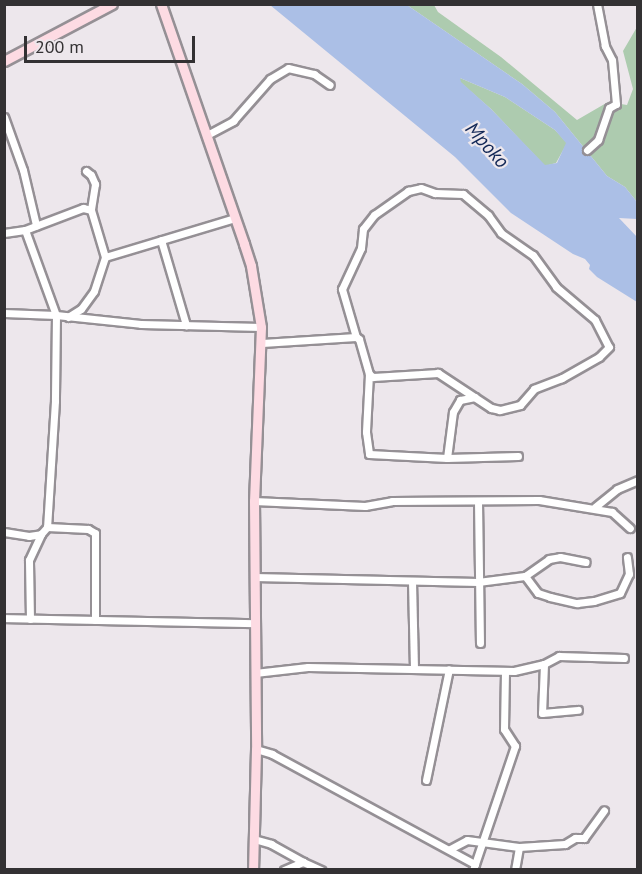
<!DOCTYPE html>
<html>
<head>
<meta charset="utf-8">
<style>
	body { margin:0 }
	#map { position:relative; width:642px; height:874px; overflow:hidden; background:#ede7ec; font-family:"PT Sans",sans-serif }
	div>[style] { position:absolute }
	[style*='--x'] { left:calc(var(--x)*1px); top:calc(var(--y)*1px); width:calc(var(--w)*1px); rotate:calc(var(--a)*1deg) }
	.green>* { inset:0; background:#adcbaf }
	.water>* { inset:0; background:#abbfe6 }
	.roads { filter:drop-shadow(2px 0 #959095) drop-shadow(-2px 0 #959095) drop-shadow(0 2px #959095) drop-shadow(0 -2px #959095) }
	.street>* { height:7px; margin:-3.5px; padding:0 3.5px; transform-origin:3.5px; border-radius:3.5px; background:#fff }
	.secondary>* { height:9px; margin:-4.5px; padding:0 4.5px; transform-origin:4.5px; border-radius:4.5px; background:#fddbe3 }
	span { translate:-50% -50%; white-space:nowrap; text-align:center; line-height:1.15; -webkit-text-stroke:4.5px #ede7ec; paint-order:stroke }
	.water-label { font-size:20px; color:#122756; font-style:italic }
	.frame { position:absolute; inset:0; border:6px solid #333133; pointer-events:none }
	.scale { position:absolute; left:24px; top:36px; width:171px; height:27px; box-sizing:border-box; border:3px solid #333133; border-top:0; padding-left:8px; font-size:18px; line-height:21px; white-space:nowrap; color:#333133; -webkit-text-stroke:4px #ede7ec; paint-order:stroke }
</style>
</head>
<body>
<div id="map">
	<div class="green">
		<i style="clip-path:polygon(407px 5px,434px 5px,438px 12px,501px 57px,577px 120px,608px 102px,627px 105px,633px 89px,623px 51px,637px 27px,637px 202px,625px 187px,607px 176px,555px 112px,522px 84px)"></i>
		<i style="clip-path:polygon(460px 78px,505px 97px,555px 130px,567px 143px,556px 163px,545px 166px,491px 109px,460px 82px)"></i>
	</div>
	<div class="water">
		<i style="clip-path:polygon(evenodd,270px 5px,407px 5px,522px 84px,555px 112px,607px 176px,625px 187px,637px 202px,637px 219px,619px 218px,637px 237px,637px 302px,597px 277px,589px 269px,590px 265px,585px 259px,573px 254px,511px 213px,455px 157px,270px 5px,460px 78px,505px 97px,555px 130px,566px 143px,557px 163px,545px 165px,491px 109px,461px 82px,460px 78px)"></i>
	</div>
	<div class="roads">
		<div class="street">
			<i style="--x:4;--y:117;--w:56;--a:70.3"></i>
			<i style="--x:23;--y:170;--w:57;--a:76.7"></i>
			<i style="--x:207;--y:135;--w:30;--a:-28"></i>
			<i style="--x:233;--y:121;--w:56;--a:-48.6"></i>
			<i style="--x:270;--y:79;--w:21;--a:-31"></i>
			<i style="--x:288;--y:68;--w:27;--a:13"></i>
			<i style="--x:314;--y:74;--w:19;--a:35"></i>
			<i style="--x:587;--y:150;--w:15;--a:-42"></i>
			<i style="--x:598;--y:140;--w:34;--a:-71"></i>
			<i style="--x:609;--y:108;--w:8;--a:-30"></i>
			<i style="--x:616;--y:104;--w:44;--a:-95.2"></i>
			<i style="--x:612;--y:60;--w:16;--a:-117"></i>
			<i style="--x:605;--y:46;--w:43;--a:-100.8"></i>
			<i style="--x:86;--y:171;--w:6;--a:39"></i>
			<i style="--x:91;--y:175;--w:10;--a:66"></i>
			<i style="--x:95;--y:184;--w:26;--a:99"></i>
			<i style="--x:25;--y:230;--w:90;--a:70"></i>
			<i style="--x:56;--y:315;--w:86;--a:90.7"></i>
			<i style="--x:55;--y:401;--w:126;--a:93.6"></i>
			<i style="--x:47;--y:527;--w:41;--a:2.8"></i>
			<i style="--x:88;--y:529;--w:8;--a:30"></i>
			<i style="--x:95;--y:533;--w:87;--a:90"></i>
			<i style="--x:4;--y:233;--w:21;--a:-8"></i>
			<i style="--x:25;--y:230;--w:62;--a:-20.8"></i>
			<i style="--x:83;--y:208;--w:8;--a:14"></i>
			<i style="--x:91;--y:210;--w:49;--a:73.4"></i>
			<i style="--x:105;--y:257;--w:136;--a:-16.7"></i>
			<i style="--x:161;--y:240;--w:89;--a:73.6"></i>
			<i style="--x:4;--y:313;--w:52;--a:2.2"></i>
			<i style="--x:56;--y:315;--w:85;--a:6"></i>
			<i style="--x:141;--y:324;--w:120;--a:1.4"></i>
			<i style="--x:68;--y:317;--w:15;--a:-32"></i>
			<i style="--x:81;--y:309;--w:22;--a:-54"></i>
			<i style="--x:94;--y:291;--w:36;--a:-72"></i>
			<i style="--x:262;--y:343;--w:94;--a:-3.7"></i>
			<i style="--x:356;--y:337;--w:50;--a:-106.3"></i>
			<i style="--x:342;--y:289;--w:45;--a:-65.1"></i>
			<i style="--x:361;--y:248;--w:19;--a:-84"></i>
			<i style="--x:363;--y:229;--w:18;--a:-52"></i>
			<i style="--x:374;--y:215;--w:42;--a:-35.2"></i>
			<i style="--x:408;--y:191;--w:13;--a:-13"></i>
			<i style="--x:421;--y:188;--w:15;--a:20"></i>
			<i style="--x:435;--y:193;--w:28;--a:2"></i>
			<i style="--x:463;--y:194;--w:33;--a:40"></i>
			<i style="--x:488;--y:215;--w:22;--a:54"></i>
			<i style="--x:501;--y:233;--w:39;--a:35"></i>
			<i style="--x:533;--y:255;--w:39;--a:54"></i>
			<i style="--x:556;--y:287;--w:51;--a:40.2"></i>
			<i style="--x:595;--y:320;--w:30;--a:63"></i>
			<i style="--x:609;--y:347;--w:14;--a:135"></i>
			<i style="--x:599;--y:357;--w:43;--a:150.4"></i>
			<i style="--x:562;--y:378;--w:30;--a:159"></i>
			<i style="--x:534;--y:389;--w:21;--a:131"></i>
			<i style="--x:520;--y:405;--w:21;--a:166"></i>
			<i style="--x:500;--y:410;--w:9;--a:-167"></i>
			<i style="--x:491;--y:408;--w:64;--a:-146.6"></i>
			<i style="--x:438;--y:373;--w:65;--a:176.5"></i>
			<i style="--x:373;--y:377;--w:5;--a:-143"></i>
			<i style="--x:369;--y:374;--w:36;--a:-106"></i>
			<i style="--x:359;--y:339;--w:4;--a:-146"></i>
			<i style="--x:369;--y:374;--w:58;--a:93"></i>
			<i style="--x:366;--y:432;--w:22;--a:82"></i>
			<i style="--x:369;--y:454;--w:78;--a:2.9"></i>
			<i style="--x:447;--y:458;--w:71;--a:-1.6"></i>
			<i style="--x:447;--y:458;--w:46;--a:-82.6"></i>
			<i style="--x:453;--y:412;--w:14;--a:-60"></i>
			<i style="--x:460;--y:400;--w:15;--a:-11"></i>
			<i style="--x:254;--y:501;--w:111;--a:2.6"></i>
			<i style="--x:365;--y:506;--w:27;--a:-10"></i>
			<i style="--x:392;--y:501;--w:147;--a:-0.4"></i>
			<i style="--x:539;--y:500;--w:74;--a:9.3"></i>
			<i style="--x:612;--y:512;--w:24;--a:42"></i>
			<i style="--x:478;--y:501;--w:142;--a:89.2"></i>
			<i style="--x:595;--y:507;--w:28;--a:-39"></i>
			<i style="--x:617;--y:489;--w:23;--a:-23"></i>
			<i style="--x:4;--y:532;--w:25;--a:9"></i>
			<i style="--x:29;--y:536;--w:12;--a:-9"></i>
			<i style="--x:525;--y:576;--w:21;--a:53"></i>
			<i style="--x:538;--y:593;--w:13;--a:18"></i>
			<i style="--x:550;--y:597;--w:28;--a:13"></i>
			<i style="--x:577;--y:603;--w:17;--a:-7"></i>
			<i style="--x:594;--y:601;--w:27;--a:-17"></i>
			<i style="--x:620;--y:593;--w:21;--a:-65"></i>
			<i style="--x:629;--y:574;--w:17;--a:-97"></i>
			<i style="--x:254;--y:577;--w:224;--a:1.3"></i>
			<i style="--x:478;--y:582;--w:47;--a:-7.3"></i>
			<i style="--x:525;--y:576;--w:29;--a:-35"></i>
			<i style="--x:549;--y:559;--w:11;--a:-10"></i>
			<i style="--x:560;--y:557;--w:26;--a:11"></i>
			<i style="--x:412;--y:581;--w:86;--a:88.7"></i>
			<i style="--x:4;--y:618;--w:249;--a:1.2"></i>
			<i style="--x:30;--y:619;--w:59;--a:-91"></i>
			<i style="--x:29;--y:560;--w:29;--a:-65"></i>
			<i style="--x:41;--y:534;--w:9;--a:-49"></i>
			<i style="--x:544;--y:664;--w:49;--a:92.3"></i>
			<i style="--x:542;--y:713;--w:36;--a:-5"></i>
			<i style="--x:255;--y:673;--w:53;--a:-6.5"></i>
			<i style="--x:308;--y:667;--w:206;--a:1.1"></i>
			<i style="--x:514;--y:671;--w:31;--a:-13"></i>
			<i style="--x:544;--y:664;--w:17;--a:-28"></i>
			<i style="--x:559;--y:656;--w:65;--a:1.8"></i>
			<i style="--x:256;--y:749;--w:17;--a:17"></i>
			<i style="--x:272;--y:754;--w:231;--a:28.5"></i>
			<i style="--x:426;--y:780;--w:113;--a:-78.3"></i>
			<i style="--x:254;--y:839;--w:18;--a:16"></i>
			<i style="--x:271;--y:844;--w:37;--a:29"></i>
			<i style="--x:450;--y:849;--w:19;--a:-28"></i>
			<i style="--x:467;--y:840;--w:52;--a:7.7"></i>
			<i style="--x:519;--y:847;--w:46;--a:-3.7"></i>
			<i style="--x:565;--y:844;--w:12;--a:-31"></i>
			<i style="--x:575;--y:838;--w:9;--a:0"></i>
			<i style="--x:584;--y:838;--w:34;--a:-54"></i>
			<i style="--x:284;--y:870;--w:21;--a:-23"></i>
			<i style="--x:303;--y:862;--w:20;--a:24"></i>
			<i style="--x:473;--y:870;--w:131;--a:-71.3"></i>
			<i style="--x:515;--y:746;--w:20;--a:-123"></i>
			<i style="--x:504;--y:729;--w:58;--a:-89"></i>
			<i style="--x:515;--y:870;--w:23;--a:-80"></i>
		</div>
		<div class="secondary">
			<i style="--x:161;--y:4;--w:254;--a:70.9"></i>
			<i style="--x:244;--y:244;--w:23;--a:72"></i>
			<i style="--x:251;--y:266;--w:62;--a:80.7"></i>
			<i style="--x:261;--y:327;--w:174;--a:92.3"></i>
			<i style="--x:254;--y:501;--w:248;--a:89.5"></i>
			<i style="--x:256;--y:749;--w:121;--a:91.4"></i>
			<i style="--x:4;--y:61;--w:122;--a:-27.8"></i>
		</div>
	</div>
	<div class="water-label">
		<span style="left:487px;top:145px;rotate:48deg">Mpoko</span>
	</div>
	<div class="frame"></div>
	<div class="scale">200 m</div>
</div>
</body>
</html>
